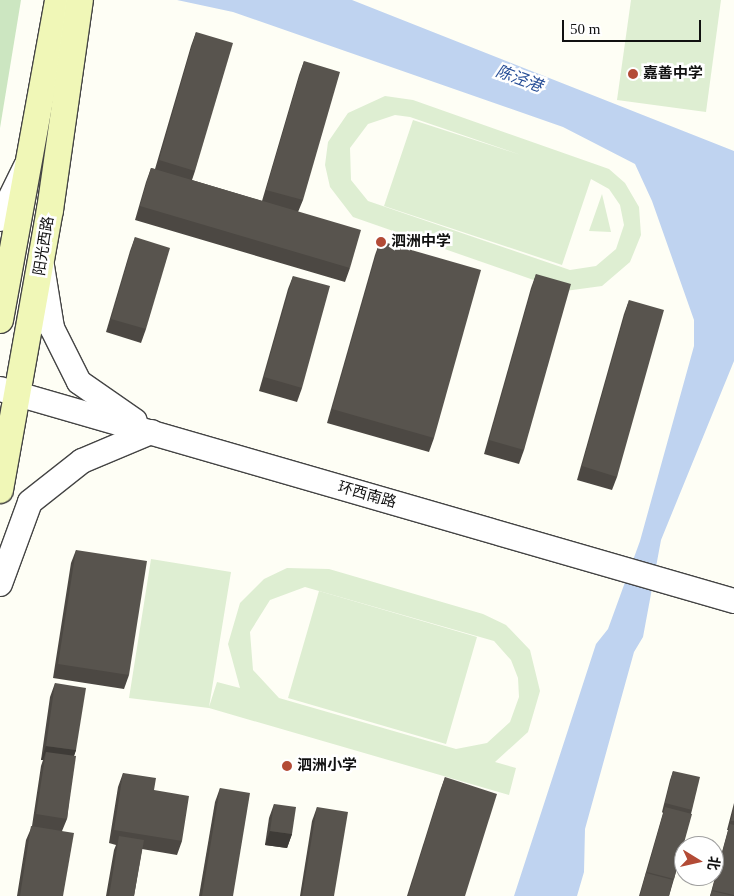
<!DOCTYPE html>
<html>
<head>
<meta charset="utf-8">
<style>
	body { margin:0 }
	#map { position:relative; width:734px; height:896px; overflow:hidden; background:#fefef5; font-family:"Times New Roman","Noto Sans SC",serif }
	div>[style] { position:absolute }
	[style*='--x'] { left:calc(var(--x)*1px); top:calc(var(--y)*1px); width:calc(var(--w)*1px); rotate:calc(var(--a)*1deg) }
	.green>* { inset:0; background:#cce6c1 }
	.pitch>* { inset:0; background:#deeed2 }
	.water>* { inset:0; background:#bfd3f0 }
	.roads { filter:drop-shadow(1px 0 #444) drop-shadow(-1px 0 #444) drop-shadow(0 1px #444) drop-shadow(0 -1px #444) }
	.tertiary>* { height:24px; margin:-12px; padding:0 12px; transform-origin:12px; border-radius:12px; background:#fff }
	.secondary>* { height:26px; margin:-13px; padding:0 13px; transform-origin:13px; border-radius:13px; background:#f0f7b7 }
	.wall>* { inset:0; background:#4c4843 }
	.shaded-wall>* { inset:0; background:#3e3b37 }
	.building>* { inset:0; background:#58544e }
	.dots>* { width:14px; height:14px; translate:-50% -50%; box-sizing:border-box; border:2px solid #fff; border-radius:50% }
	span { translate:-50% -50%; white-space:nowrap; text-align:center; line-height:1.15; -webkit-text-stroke:5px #fff; paint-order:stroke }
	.poi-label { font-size:15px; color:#111; font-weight:700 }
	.left { translate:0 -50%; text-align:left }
	.street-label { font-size:15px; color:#111 }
	.water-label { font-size:16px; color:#264d96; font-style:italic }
	.north { position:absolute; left:674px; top:836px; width:50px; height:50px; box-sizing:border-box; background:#fff; border:1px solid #a0a0a0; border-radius:50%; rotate:99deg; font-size:14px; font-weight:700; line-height:20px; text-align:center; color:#111 }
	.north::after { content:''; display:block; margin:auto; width:18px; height:22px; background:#b34b36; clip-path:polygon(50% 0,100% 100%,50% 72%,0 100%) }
	.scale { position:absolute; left:562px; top:20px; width:139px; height:22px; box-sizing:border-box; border:2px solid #111; border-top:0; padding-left:6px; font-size:15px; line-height:18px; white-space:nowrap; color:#111; -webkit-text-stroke:4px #fff; paint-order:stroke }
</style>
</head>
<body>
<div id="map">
	<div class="green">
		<i style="clip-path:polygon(0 0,21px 0,0 128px)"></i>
	</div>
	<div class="pitch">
		<i style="clip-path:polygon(631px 0,721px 0,706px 112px,617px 100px)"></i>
		<i style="clip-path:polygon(evenodd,385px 96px,413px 100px,609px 169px,625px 183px,639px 207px,641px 235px,630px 262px,602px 286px,565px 291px,353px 217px,330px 187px,325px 165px,328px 142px,348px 113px,385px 96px,395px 115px,410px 117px,521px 155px,413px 120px,384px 206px,562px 265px,591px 179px,609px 189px,620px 205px,624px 225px,616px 249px,596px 266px,570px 270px,368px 201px,351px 180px,350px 148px,368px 124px,395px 115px)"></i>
		<i style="clip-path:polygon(602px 194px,611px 232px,589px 231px)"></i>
		<i style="clip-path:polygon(evenodd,151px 559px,231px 572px,209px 707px,217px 682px,240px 688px,228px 644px,240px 603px,264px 579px,287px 568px,329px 569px,483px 614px,506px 625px,530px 650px,540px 691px,528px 732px,495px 762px,516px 768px,509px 795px,209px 708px,129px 698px,151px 559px,305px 587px,494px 641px,511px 660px,518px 678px,519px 697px,510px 722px,487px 743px,456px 749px,279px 698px,253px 670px,250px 632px,270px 600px,305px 587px)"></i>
		<i style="clip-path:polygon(319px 591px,477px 637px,446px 744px,288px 698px)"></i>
	</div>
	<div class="water">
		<i style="clip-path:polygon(177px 0,352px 0,734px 151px,734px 361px,661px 540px,643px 637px,634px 652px,585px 829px,584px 872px,577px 896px,514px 896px,596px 644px,608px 629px,640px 541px,694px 346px,694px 320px,652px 201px,635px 164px,563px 127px,233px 12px)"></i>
	</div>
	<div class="roads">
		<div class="tertiary">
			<i style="--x:0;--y:219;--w:59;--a:-63.9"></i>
			<i style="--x:42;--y:266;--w:63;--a:80.8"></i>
			<i style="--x:52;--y:328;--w:60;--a:63.4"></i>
			<i style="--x:79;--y:382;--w:68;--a:34.9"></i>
			<i style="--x:0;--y:389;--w:764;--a:16.11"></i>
			<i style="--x:0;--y:584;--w:87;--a:-69.9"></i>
			<i style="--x:30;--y:502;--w:66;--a:-38.3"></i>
			<i style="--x:82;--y:461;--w:75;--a:-22.8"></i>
		</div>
		<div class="secondary">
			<i style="--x:0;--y:320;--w:325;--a:-79.7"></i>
			<i style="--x:0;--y:490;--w:284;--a:-79.9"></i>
			<i style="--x:50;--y:210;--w:212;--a:-81.9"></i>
		</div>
	</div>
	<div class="wall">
		<i style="clip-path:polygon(196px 32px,195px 171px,192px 180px,262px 201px,299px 75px,304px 61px,303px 200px,298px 212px,350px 268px,345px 282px,135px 220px,146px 182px,151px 168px,155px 169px,191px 46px)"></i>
		<i style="clip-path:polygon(135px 237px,146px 329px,141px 343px,106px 332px,130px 251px)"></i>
		<i style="clip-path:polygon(380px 241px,434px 438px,429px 452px,327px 423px,375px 255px)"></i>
		<i style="clip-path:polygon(536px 274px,524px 450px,519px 464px,484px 454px,531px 288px)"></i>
		<i style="clip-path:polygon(293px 276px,302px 388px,297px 402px,259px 391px,288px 289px)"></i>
		<i style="clip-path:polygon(629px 300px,617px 477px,612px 490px,577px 480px,624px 314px)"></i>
		<i style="clip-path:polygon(76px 550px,129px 675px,124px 689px,53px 678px,71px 563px)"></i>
		<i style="clip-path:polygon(55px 683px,76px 750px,74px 756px,67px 819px,62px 831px,63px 896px,17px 896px,26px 840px,32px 826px,41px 766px,43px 760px,41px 760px,50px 697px)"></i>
		<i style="clip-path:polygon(673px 771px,692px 810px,674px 879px,669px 896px,639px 896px,663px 813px,662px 812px,670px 780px)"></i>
		<i style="clip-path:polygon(123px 773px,154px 790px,182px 841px,177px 855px,142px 849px,134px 896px,106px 896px,114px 850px,116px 845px,109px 843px,118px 787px)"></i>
		<i style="clip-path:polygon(445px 777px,465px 896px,407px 896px,440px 791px)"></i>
		<i style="clip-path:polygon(220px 788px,233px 896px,199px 896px,215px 802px)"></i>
		<i style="clip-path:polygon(734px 803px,734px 896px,710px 896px,728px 830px,727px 830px)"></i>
		<i style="clip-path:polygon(274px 804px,292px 834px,287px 848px,265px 845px,269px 818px)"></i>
		<i style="clip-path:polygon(317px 807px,334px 896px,300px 896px,312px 821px)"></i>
	</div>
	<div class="shaded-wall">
		<i style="clip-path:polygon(46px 746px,76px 750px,71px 764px,46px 752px,43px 760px,41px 760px)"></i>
		<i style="clip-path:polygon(270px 831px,292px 834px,287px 848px,265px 845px)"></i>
	</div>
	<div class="building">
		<i style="clip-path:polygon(196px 32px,233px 43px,195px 171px,159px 160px)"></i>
		<i style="clip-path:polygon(304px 61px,340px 72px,303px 200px,266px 190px)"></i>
		<i style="clip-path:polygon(151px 168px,361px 230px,350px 268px,140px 206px)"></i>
		<i style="clip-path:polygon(135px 237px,170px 248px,146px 329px,111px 319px)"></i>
		<i style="clip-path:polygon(380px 241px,481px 270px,434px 438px,332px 409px)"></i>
		<i style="clip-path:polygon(536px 274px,571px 284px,524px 450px,489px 440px)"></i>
		<i style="clip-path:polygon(293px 276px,330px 286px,302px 388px,264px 377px)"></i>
		<i style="clip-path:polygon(629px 300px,664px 310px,617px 477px,582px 466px)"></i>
		<i style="clip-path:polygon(76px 550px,147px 561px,129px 675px,58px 664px)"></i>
		<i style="clip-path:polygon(55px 683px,86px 688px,76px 750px,46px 746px)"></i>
		<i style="clip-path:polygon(46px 752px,76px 756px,67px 819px,36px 814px)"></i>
		<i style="clip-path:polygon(673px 771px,700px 777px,692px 810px,665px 803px)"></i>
		<i style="clip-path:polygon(123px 773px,156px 778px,154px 790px,189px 796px,182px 841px,114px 830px)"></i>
		<i style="clip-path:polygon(445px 777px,497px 794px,465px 896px,408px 896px)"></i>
		<i style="clip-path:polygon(220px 788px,250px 793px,233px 896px,202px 896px)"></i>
		<i style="clip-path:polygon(274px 804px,296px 807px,292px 834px,270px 831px)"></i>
		<i style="clip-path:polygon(317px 807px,348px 812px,334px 896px,302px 896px)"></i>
		<i style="clip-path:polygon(665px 807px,692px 814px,674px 879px,647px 872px)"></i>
		<i style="clip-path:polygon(734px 807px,734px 821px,731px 821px)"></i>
		<i style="clip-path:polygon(730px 824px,734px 825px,734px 895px,712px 890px)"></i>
		<i style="clip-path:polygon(31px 826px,74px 833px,63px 896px,20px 896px)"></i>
		<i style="clip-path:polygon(119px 836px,144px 840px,134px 896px,109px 896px)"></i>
		<i style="clip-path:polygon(646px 873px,673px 880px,669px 896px,640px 896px)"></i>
		<i style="clip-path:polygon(712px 891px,733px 896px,710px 896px)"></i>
	</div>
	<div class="dots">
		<i style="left:633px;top:74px;background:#b34b36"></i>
		<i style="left:381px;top:242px;background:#b34b36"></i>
		<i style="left:287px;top:766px;background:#b34b36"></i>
	</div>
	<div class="poi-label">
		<span class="left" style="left:643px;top:74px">嘉善中学</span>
		<span class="left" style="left:391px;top:242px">泗洲中学</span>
		<span class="left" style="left:297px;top:766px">泗洲小学</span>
	</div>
	<div class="street-label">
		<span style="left:44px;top:246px;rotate:-81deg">阳光西路</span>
		<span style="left:367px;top:495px;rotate:16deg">环西南路</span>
	</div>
	<div class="water-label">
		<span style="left:519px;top:79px;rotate:20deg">陈泾港</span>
	</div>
	<div class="north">北</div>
	<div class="scale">50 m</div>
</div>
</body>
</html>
